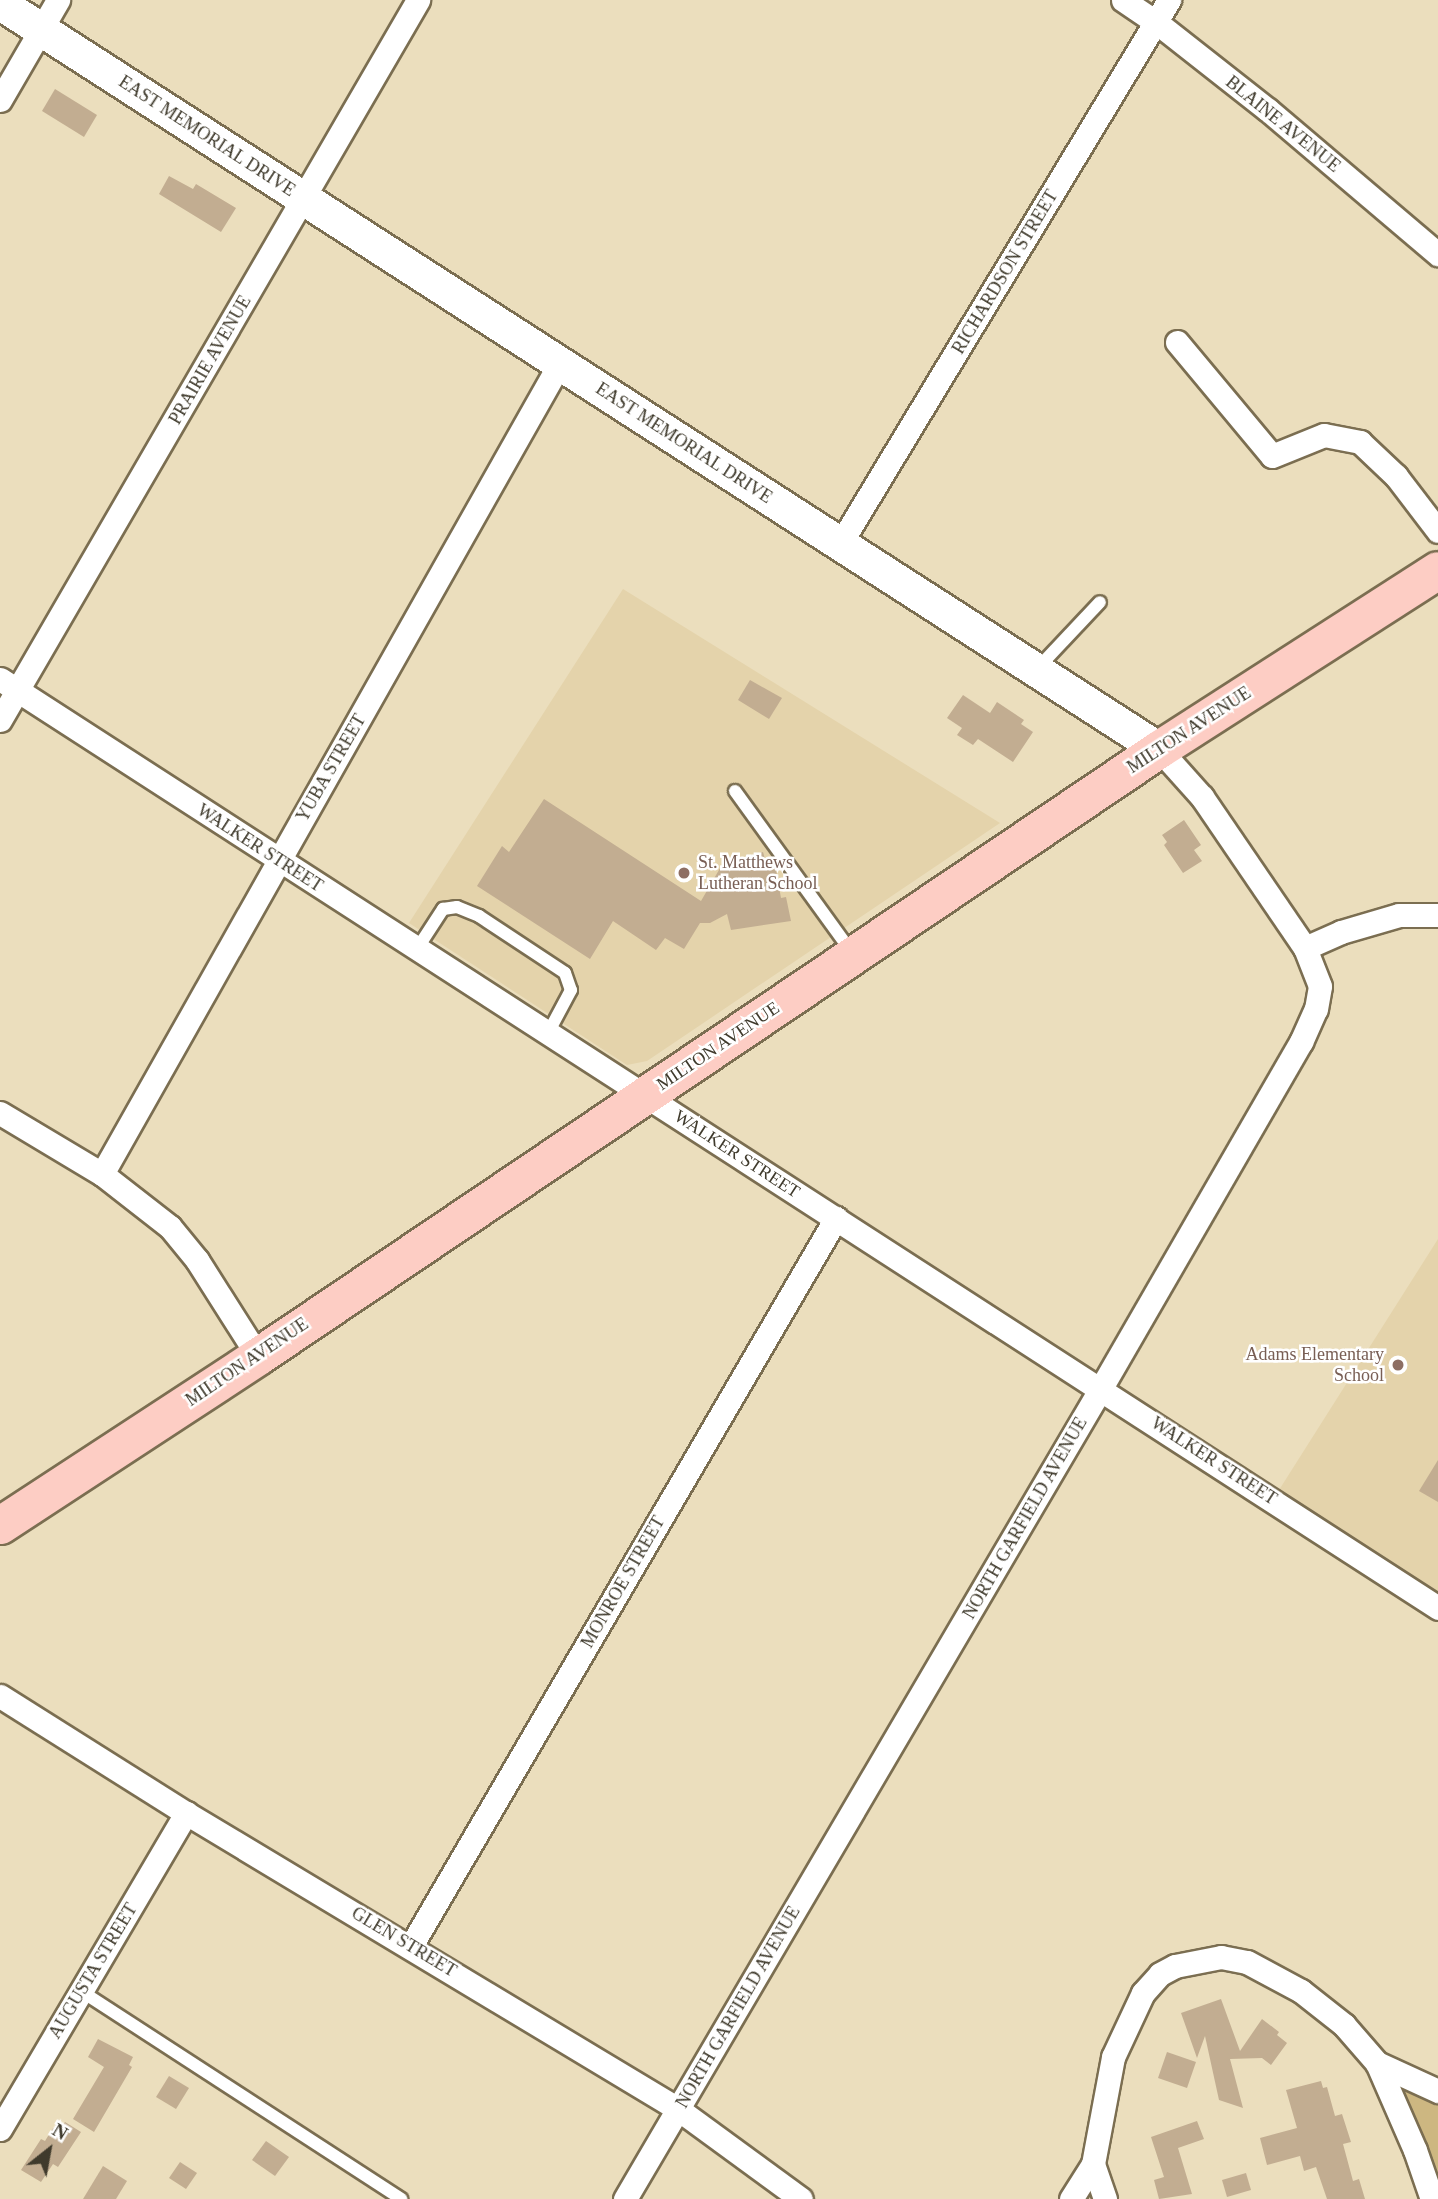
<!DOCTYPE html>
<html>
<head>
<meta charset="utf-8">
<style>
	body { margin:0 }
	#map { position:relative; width:1438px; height:2199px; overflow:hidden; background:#ebdebd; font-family:"Times New Roman",serif }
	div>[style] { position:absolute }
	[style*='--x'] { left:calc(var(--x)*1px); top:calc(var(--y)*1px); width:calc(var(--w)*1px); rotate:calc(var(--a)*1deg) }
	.built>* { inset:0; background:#e4d3ab }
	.green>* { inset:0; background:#cdb781 }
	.building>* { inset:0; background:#c2ad91 }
	.roads { filter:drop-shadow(2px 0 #7b6e51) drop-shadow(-2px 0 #7b6e51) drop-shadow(0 2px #7b6e51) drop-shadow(0 -2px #7b6e51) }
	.service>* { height:12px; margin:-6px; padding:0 6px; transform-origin:6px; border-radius:6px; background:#fff }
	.minor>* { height:23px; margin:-11.5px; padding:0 11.5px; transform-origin:11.5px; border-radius:11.5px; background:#fff }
	.secondary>* { height:33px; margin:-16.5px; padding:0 16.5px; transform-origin:16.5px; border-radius:16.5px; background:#fff }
	.primary>* { height:37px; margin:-18.5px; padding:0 18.5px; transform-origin:18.5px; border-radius:18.5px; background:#fdcdc4 }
	.dots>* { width:19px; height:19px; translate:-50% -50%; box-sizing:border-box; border:4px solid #fff; border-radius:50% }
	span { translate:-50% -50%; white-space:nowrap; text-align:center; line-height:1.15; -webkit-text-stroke:5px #fff; paint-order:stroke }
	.street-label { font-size:18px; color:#3f3a2c }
	.education-label { font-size:18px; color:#785e54 }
	.left { translate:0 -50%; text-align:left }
	.right { translate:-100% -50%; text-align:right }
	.north { position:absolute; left:14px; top:2115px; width:70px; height:70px; -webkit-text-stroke:5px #fff; paint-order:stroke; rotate:31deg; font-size:19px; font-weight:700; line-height:28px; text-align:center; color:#3f3a2c }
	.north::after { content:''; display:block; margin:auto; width:24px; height:32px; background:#3f3a2c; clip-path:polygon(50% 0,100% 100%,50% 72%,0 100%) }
</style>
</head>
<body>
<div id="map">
	<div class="built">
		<i style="clip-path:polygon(623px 589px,1000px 823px,647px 1061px,627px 1065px,409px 923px)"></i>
		<i style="clip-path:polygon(1438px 1239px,1438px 1593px,1279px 1490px)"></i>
	</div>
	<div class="green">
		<i style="clip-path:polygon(1377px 2063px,1438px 2091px,1438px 2199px)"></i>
	</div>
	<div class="building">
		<i style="clip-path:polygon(55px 89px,97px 115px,84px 137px,42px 111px)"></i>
		<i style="clip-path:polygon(169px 176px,193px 189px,196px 184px,236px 208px,221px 232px,159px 194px)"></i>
		<i style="clip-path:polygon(750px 680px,782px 698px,769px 719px,738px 700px)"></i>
		<i style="clip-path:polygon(963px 695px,990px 713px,997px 702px,1024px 720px,1021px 724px,1033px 732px,1013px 762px,978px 739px,973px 745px,957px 735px,962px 728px,947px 718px)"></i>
		<i style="clip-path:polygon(544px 799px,701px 901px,723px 863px,763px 852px,767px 866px,775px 865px,781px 898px,786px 897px,791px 921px,731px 930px,727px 914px,710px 923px,700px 923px,684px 949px,665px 938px,656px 950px,613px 921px,590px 959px,477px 886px,502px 846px,509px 852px)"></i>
		<i style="clip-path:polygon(1184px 820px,1201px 845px,1194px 850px,1202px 861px,1183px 873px,1164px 845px,1167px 842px,1162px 835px)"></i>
		<i style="clip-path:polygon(1438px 1460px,1438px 1502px,1419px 1491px)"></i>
		<i style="clip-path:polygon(1221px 1999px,1240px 2051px,1262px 2019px,1279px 2032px,1277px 2035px,1287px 2043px,1271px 2065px,1262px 2058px,1230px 2059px,1243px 2108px,1219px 2100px,1205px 2036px,1197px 2058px,1181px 2013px)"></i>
		<i style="clip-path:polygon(98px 2039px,133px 2057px,129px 2065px,132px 2067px,94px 2132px,73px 2119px,104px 2067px,88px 2057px)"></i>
		<i style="clip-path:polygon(1167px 2052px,1196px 2062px,1187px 2088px,1158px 2078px)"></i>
		<i style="clip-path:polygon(169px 2076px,189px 2088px,176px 2109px,156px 2097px)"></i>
		<i style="clip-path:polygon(1321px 2081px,1323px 2088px,1327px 2087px,1335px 2116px,1342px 2114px,1351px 2142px,1343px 2144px,1353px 2181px,1359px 2179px,1365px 2199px,1327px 2199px,1316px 2167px,1304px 2171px,1300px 2156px,1267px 2165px,1260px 2138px,1297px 2128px,1286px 2090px)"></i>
		<i style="clip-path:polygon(1197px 2121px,1204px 2139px,1178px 2148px,1192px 2194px,1159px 2199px,1154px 2180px,1164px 2177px,1151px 2137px)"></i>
		<i style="clip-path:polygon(65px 2122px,81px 2132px,58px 2167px,53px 2164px,41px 2182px,21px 2170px,41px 2139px,45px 2141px,53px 2128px,58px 2132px)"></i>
		<i style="clip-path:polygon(266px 2141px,289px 2157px,275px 2176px,252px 2160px)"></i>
		<i style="clip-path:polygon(180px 2162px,197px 2173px,186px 2189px,169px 2178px)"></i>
		<i style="clip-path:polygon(103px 2166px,127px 2181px,116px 2199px,83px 2199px)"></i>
		<i style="clip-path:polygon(1246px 2173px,1251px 2190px,1227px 2197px,1222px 2180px)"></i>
	</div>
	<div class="roads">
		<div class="service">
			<i style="--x:1036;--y:670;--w:93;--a:-46.7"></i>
			<i style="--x:735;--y:791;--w:198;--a:54.1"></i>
			<i style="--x:417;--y:949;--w:48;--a:-57"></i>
			<i style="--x:443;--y:909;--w:14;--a:-8"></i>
			<i style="--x:457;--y:907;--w:24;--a:22"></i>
			<i style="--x:479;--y:916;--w:103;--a:33.5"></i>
			<i style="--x:565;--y:973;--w:18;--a:71"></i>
			<i style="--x:571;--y:990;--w:49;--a:118.1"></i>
			<i style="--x:81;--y:1991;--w:382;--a:33"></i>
		</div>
		<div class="minor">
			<i style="--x:1123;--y:0;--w:40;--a:34"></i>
			<i style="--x:1156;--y:22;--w:142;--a:38.2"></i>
			<i style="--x:1268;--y:110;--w:223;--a:40.3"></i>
			<i style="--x:0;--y:100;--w:116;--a:-59.9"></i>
			<i style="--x:1177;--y:342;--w:148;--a:50.2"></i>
			<i style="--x:1272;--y:456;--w:56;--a:-22"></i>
			<i style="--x:1324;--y:435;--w:37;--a:11"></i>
			<i style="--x:1360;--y:442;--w:50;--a:43.4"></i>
			<i style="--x:1396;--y:476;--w:69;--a:52.6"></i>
			<i style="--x:840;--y:544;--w:636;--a:-58.84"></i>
			<i style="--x:0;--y:679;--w:1712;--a:32.86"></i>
			<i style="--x:0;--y:720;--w:833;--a:-59.86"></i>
			<i style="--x:1305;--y:948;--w:39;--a:-24"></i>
			<i style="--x:1341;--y:932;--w:60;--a:-16.3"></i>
			<i style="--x:1399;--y:915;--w:39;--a:0"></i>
			<i style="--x:0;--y:1113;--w:119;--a:30.9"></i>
			<i style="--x:102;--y:1174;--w:86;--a:37.9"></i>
			<i style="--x:170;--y:1227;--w:43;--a:50.7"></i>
			<i style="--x:197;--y:1260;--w:114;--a:57.6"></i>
			<i style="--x:102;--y:1174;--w:931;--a:-60.55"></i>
			<i style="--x:0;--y:1696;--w:220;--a:32.2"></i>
			<i style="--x:186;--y:1813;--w:574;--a:31.03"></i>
			<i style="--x:678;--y:2109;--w:152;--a:36.2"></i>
			<i style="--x:411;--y:1946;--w:843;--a:-59.72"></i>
			<i style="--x:1377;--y:2063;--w:67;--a:24.7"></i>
			<i style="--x:0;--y:2129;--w:367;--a:-59.5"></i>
			<i style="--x:1093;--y:2164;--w:37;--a:71"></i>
			<i style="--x:625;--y:2199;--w:940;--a:-59.59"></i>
			<i style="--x:1101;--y:1388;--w:400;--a:-60"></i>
			<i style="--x:1301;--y:1042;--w:36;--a:-66"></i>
			<i style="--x:1316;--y:1009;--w:23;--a:-80"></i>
			<i style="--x:1320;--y:986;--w:41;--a:-111.5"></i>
			<i style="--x:1305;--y:948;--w:183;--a:-124.3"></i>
			<i style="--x:1202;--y:797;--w:64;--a:-131.9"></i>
			<i style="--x:1071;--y:2199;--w:41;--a:-57.8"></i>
			<i style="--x:1093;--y:2164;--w:109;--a:-79.4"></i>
			<i style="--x:1113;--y:2057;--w:71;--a:-64.9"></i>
			<i style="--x:1143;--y:1993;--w:25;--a:-48"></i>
			<i style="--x:1160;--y:1974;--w:17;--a:-28"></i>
			<i style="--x:1175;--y:1966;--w:47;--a:-11.1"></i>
			<i style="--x:1221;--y:1957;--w:26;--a:11"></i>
			<i style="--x:1247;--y:1962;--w:61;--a:28.2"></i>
			<i style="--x:1301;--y:1991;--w:55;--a:38.3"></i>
			<i style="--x:1344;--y:2025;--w:50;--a:49"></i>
			<i style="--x:1377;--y:2063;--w:95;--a:66.4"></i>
			<i style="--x:1415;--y:2150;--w:52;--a:70.9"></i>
		</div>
		<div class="secondary">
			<i style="--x:0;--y:3;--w:1378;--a:32.77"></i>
		</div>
		<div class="primary">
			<i style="--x:0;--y:1525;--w:308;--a:-33.2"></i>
			<i style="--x:258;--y:1356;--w:1086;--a:-33.97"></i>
			<i style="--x:1159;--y:749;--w:331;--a:-32.7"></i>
		</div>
	</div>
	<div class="dots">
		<i style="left:684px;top:873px;background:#8d6e63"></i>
		<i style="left:1398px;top:1365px;background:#8d6e63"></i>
	</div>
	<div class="street-label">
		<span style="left:1283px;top:124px;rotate:39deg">BLAINE AVENUE</span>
		<span style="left:207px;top:136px;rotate:33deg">EAST MEMORIAL DRIVE</span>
		<span style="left:1005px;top:272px;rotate:-59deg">RICHARDSON STREET</span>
		<span style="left:210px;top:360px;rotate:-60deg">PRAIRIE AVENUE</span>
		<span style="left:684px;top:443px;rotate:33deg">EAST MEMORIAL DRIVE</span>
		<span style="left:1189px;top:730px;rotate:-33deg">MILTON AVENUE</span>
		<span style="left:331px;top:768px;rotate:-60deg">YUBA STREET</span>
		<span style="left:260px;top:848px;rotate:33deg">WALKER STREET</span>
		<span style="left:718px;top:1046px;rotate:-34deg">MILTON AVENUE</span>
		<span style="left:737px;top:1154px;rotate:33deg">WALKER STREET</span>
		<span style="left:247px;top:1362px;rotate:-34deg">MILTON AVENUE</span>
		<span style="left:1214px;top:1461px;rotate:33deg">WALKER STREET</span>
		<span style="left:1025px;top:1518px;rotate:-60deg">NORTH GARFIELD AVENUE</span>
		<span style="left:623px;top:1582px;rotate:-60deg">MONROE STREET</span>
		<span style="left:404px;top:1942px;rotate:31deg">GLEN STREET</span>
		<span style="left:93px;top:1971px;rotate:-59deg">AUGUSTA STREET</span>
		<span style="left:738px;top:2007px;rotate:-60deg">NORTH GARFIELD AVENUE</span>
	</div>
	<div class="education-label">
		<span class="left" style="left:698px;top:873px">St. Matthews<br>Lutheran School</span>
		<span class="right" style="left:1384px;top:1365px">Adams Elementary<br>School</span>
	</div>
	<div class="north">N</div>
</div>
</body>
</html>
